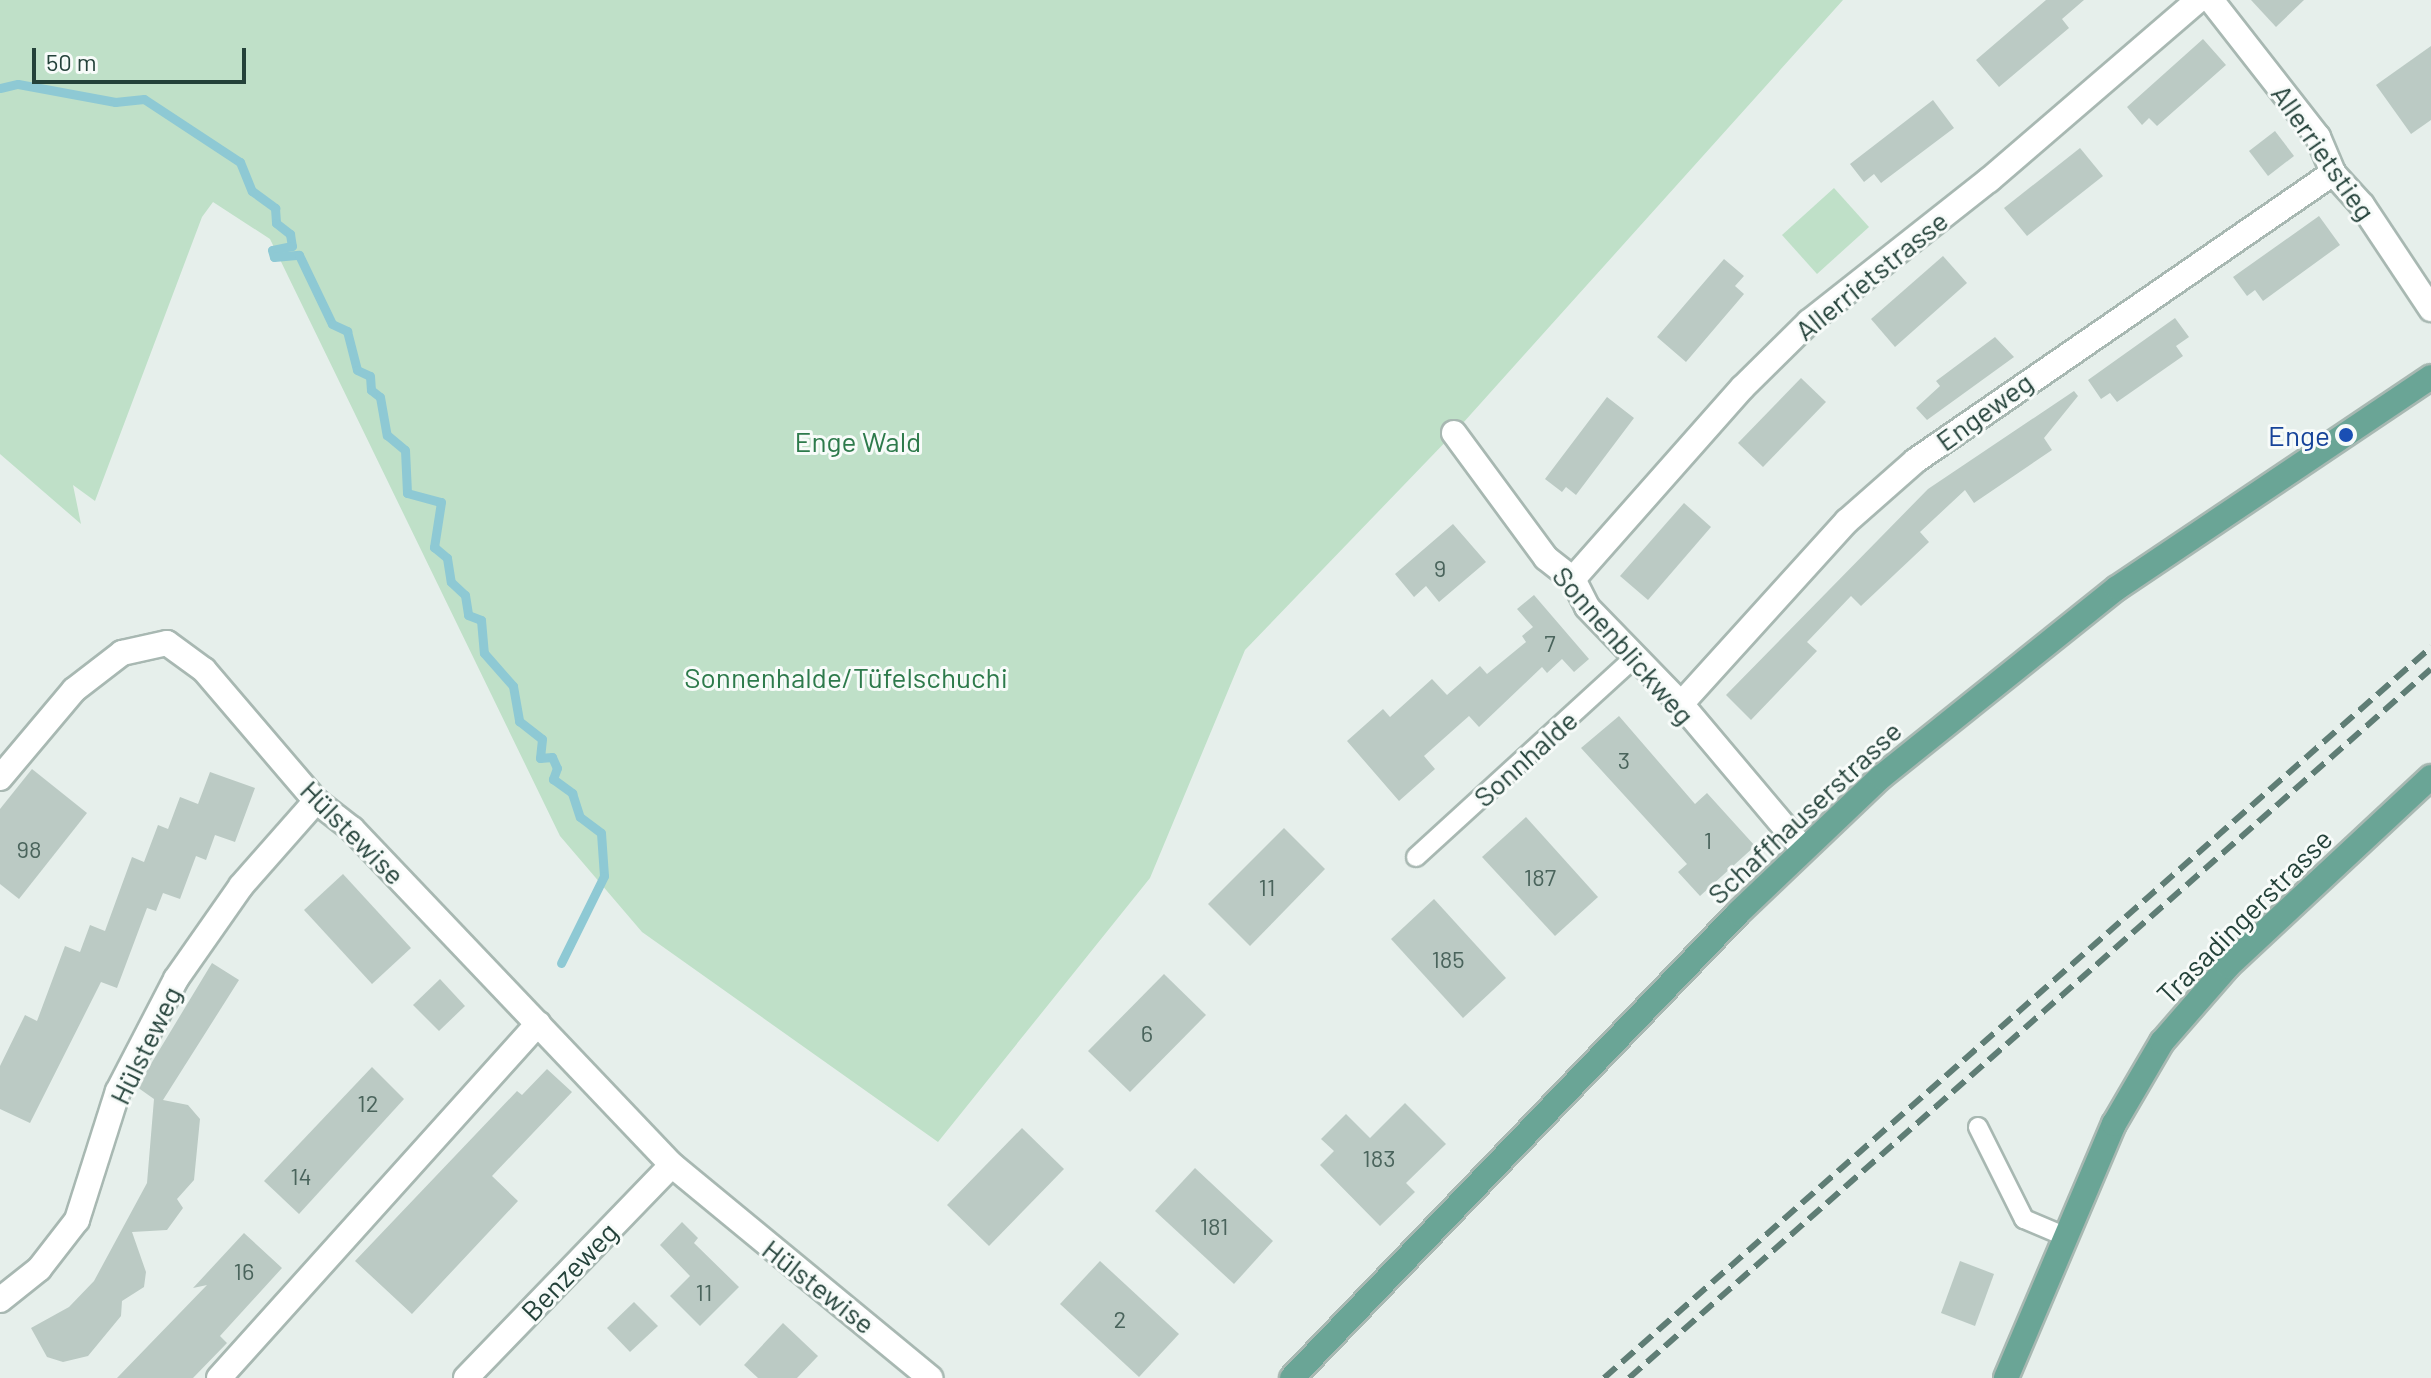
<!DOCTYPE html>
<html>
<head>
<meta charset="utf-8">
<style>
	body { margin:0 }
	#map { position:relative; width:2431px; height:1378px; overflow:hidden; background:#e6efeb; font-family:Barlow,sans-serif }
	div>[style] { position:absolute }
	[style*='--x'] { left:calc(var(--x)*1px); top:calc(var(--y)*1px); width:calc(var(--w)*1px); rotate:calc(var(--a)*1deg) }
	.green>* { inset:0; background:#bfe0c8 }
	.stream>* { height:9px; margin:-4.5px; padding:0 4.5px; transform-origin:4.5px; border-radius:4.5px; background:#8ec9d4 }
	.building>* { inset:0; background:#bbcac4 }
	.roads { filter:drop-shadow(2px 0 #a8b8b2) drop-shadow(-2px 0 #a8b8b2) drop-shadow(0 2px #a8b8b2) drop-shadow(0 -2px #a8b8b2) }
	.service>* { height:18px; margin:-9px; padding:0 9px; transform-origin:9px; border-radius:9px; background:#fff }
	.minor>* { height:24px; margin:-12px; padding:0 12px; transform-origin:12px; border-radius:12px; background:#fff }
	.primary>* { height:24px; margin:-12px; padding:0 12px; transform-origin:12px; border-radius:12px; background:#6aa596 }
	.rail>* { height:6px; margin-top:-3px; transform-origin:0; background:repeating-linear-gradient(90deg,#5f7d75 0 16px,transparent 0 24px) }
	.dots>* { width:22px; height:22px; translate:-50% -50%; box-sizing:border-box; border:4px solid #f7fbf9; border-radius:50% }
	span { translate:-50% -50%; white-space:nowrap; text-align:center; line-height:1.15; -webkit-text-stroke:6px #f7fbf9; paint-order:stroke }
	.number-label { font-size:24px; color:#4a645c }
	.number-label span { -webkit-text-stroke-width:0 }
	.street-label { font-size:28px; color:#24423a }
	.transit-label { font-size:28px; color:#164399 }
	.right { translate:-100% -50%; text-align:right }
	.park-label { font-size:28px; color:#2d7a4b }
	.scale { position:absolute; left:32px; top:48px; width:214px; height:36px; box-sizing:border-box; border:4px solid #24423a; border-top:0; padding-left:10px; font-size:24px; line-height:28px; white-space:nowrap; color:#24423a; -webkit-text-stroke:6px #f7fbf9; paint-order:stroke }
</style>
</head>
<body>
<div id="map">
	<div class="green">
		<i style="clip-path:polygon(0 0,1843px 0,1454px 433px,1245px 650px,1150px 878px,938px 1142px,642px 932px,560px 836px,270px 239px,213px 202px,202px 217px,95px 501px,73px 485px,81px 524px,0 454px)"></i>
		<i style="clip-path:polygon(1834px 188px,1869px 227px,1817px 274px,1782px 235px)"></i>
	</div>
	<div class="stream">
		<i style="--x:0;--y:88;--w:18;--a:-13"></i>
		<i style="--x:18;--y:84;--w:99;--a:10.5"></i>
		<i style="--x:115;--y:102;--w:29;--a:-6"></i>
		<i style="--x:144;--y:99;--w:115;--a:33.3"></i>
		<i style="--x:240;--y:162;--w:31;--a:68"></i>
		<i style="--x:252;--y:191;--w:29;--a:36"></i>
		<i style="--x:275;--y:208;--w:15;--a:86"></i>
		<i style="--x:276;--y:223;--w:18;--a:38"></i>
		<i style="--x:290;--y:234;--w:12;--a:81"></i>
		<i style="--x:292;--y:246;--w:20;--a:169"></i>
		<i style="--x:272;--y:250;--w:7;--a:74"></i>
		<i style="--x:274;--y:257;--w:25;--a:-5"></i>
		<i style="--x:299;--y:255;--w:76;--a:64.4"></i>
		<i style="--x:332;--y:324;--w:17;--a:25"></i>
		<i style="--x:347;--y:331;--w:40;--a:75.6"></i>
		<i style="--x:357;--y:370;--w:14;--a:25"></i>
		<i style="--x:370;--y:376;--w:14;--a:86"></i>
		<i style="--x:371;--y:390;--w:11;--a:38"></i>
		<i style="--x:380;--y:397;--w:39;--a:80"></i>
		<i style="--x:387;--y:435;--w:23;--a:40"></i>
		<i style="--x:405;--y:450;--w:43;--a:87.3"></i>
		<i style="--x:407;--y:493;--w:35;--a:15"></i>
		<i style="--x:441;--y:502;--w:46;--a:98.8"></i>
		<i style="--x:434;--y:547;--w:17;--a:40"></i>
		<i style="--x:447;--y:558;--w:24;--a:81"></i>
		<i style="--x:451;--y:582;--w:19;--a:43"></i>
		<i style="--x:465;--y:595;--w:20;--a:81"></i>
		<i style="--x:468;--y:615;--w:14;--a:21"></i>
		<i style="--x:481;--y:620;--w:33;--a:85"></i>
		<i style="--x:484;--y:653;--w:44;--a:48.7"></i>
		<i style="--x:513;--y:686;--w:36;--a:80"></i>
		<i style="--x:519;--y:721;--w:29;--a:38"></i>
		<i style="--x:542;--y:739;--w:19;--a:96"></i>
		<i style="--x:540;--y:758;--w:12;--a:-5"></i>
		<i style="--x:552;--y:757;--w:12;--a:66"></i>
		<i style="--x:557;--y:768;--w:12;--a:110"></i>
		<i style="--x:553;--y:779;--w:24;--a:36"></i>
		<i style="--x:572;--y:793;--w:25;--a:72"></i>
		<i style="--x:580;--y:817;--w:26;--a:37"></i>
		<i style="--x:601;--y:833;--w:43;--a:86"></i>
		<i style="--x:604;--y:876;--w:97;--a:116.3"></i>
	</div>
	<div class="building">
		<i style="clip-path:polygon(2046px 0,2084px 0,2062px 19px,2069px 28px,1999px 87px,1976px 60px)"></i>
		<i style="clip-path:polygon(2251px 0,2304px 0,2276px 27px)"></i>
		<i style="clip-path:polygon(2203px 39px,2226px 65px,2157px 126px,2149px 118px,2142px 125px,2127px 107px)"></i>
		<i style="clip-path:polygon(2431px 46px,2431px 120px,2411px 134px,2376px 85px)"></i>
		<i style="clip-path:polygon(1933px 100px,1954px 128px,1881px 183px,1874px 174px,1864px 182px,1850px 164px)"></i>
		<i style="clip-path:polygon(2275px 131px,2294px 156px,2268px 176px,2249px 151px)"></i>
		<i style="clip-path:polygon(2080px 148px,2103px 176px,2027px 236px,2004px 208px)"></i>
		<i style="clip-path:polygon(2319px 216px,2340px 245px,2263px 301px,2255px 290px,2247px 296px,2233px 277px)"></i>
		<i style="clip-path:polygon(1943px 256px,1967px 283px,1895px 347px,1871px 319px)"></i>
		<i style="clip-path:polygon(1724px 259px,1744px 276px,1735px 286px,1744px 294px,1686px 362px,1657px 337px)"></i>
		<i style="clip-path:polygon(2175px 318px,2189px 337px,2176px 346px,2183px 356px,2117px 402px,2110px 393px,2101px 399px,2088px 380px)"></i>
		<i style="clip-path:polygon(1995px 337px,2014px 357px,1927px 420px,1916px 408px,1940px 386px,1936px 381px)"></i>
		<i style="clip-path:polygon(1801px 378px,1826px 402px,1763px 467px,1738px 443px)"></i>
		<i style="clip-path:polygon(2074px 391px,2078px 396px,2044px 438px,2052px 450px,1974px 503px,1965px 490px,1920px 532px,1929px 542px,1861px 606px,1851px 596px,1807px 642px,1817px 651px,1751px 720px,1726px 695px,1928px 489px)"></i>
		<i style="clip-path:polygon(1607px 397px,1634px 418px,1576px 495px,1566px 487px,1562px 492px,1545px 479px)"></i>
		<i style="clip-path:polygon(1684px 503px,1711px 527px,1648px 600px,1620px 576px)"></i>
		<i style="clip-path:polygon(1453px 524px,1486px 562px,1439px 602px,1426px 586px,1414px 597px,1395px 574px)"></i>
		<i style="clip-path:polygon(1534px 595px,1589px 659px,1574px 672px,1562px 659px,1547px 673px,1542px 667px,1479px 727px,1469px 716px,1424px 756px,1435px 769px,1399px 801px,1347px 741px,1383px 709px,1390px 717px,1432px 679px,1447px 695px,1480px 666px,1487px 674px,1526px 642px,1522px 636px,1533px 627px,1517px 609px)"></i>
		<i style="clip-path:polygon(1619px 716px,1695px 804px,1707px 793px,1755px 846px,1700px 896px,1678px 872px,1687px 864px,1581px 748px)"></i>
		<i style="clip-path:polygon(32px 769px,87px 813px,19px 899px,0 884px,0 809px)"></i>
		<i style="clip-path:polygon(210px 772px,255px 788px,235px 842px,215px 835px,206px 860px,196px 856px,180px 899px,163px 893px,156px 911px,147px 908px,117px 988px,101px 982px,30px 1123px,0 1109px,0 1066px,25px 1015px,37px 1021px,65px 946px,80px 952px,90px 925px,105px 931px,132px 857px,144px 862px,158px 825px,168px 829px,180px 797px,198px 804px)"></i>
		<i style="clip-path:polygon(1526px 817px,1598px 897px,1555px 936px,1482px 857px)"></i>
		<i style="clip-path:polygon(1284px 828px,1325px 869px,1250px 946px,1208px 904px)"></i>
		<i style="clip-path:polygon(343px 874px,411px 948px,372px 984px,304px 910px)"></i>
		<i style="clip-path:polygon(1434px 899px,1506px 978px,1463px 1018px,1391px 939px)"></i>
		<i style="clip-path:polygon(212px 963px,239px 980px,163px 1100px,188px 1105px,200px 1119px,194px 1180px,177px 1199px,183px 1208px,167px 1230px,132px 1232px,146px 1272px,144px 1287px,122px 1301px,121px 1316px,88px 1356px,63px 1362px,47px 1357px,31px 1328px,69px 1307px,94px 1281px,147px 1183px,154px 1099px,137px 1087px)"></i>
		<i style="clip-path:polygon(1164px 974px,1206px 1015px,1130px 1092px,1088px 1051px)"></i>
		<i style="clip-path:polygon(440px 979px,465px 1006px,439px 1031px,413px 1005px)"></i>
		<i style="clip-path:polygon(372px 1067px,404px 1099px,299px 1214px,264px 1181px)"></i>
		<i style="clip-path:polygon(547px 1069px,572px 1092px,492px 1176px,518px 1201px,412px 1314px,355px 1261px,517px 1091px,522px 1095px)"></i>
		<i style="clip-path:polygon(1405px 1103px,1446px 1144px,1406px 1183px,1415px 1192px,1380px 1226px,1320px 1165px,1334px 1151px,1321px 1139px,1346px 1114px,1370px 1138px)"></i>
		<i style="clip-path:polygon(1022px 1128px,1064px 1169px,989px 1246px,947px 1205px)"></i>
		<i style="clip-path:polygon(1195px 1168px,1273px 1241px,1234px 1284px,1155px 1211px)"></i>
		<i style="clip-path:polygon(682px 1222px,698px 1238px,694px 1243px,739px 1287px,700px 1326px,670px 1296px,690px 1276px,660px 1245px)"></i>
		<i style="clip-path:polygon(244px 1233px,282px 1268px,220px 1336px,227px 1343px,193px 1378px,117px 1378px,207px 1285px,193px 1288px)"></i>
		<i style="clip-path:polygon(1100px 1261px,1179px 1334px,1139px 1377px,1060px 1304px)"></i>
		<i style="clip-path:polygon(1960px 1261px,1994px 1274px,1975px 1326px,1941px 1313px)"></i>
		<i style="clip-path:polygon(634px 1302px,658px 1326px,630px 1352px,607px 1328px)"></i>
		<i style="clip-path:polygon(783px 1323px,818px 1356px,797px 1378px,758px 1378px,744px 1365px)"></i>
	</div>
	<div class="roads">
		<div class="service">
			<i style="--x:1416;--y:857;--w:295;--a:-42.4"></i>
			<i style="--x:1978;--y:1127;--w:103;--a:63.4"></i>
			<i style="--x:2024;--y:1219;--w:43;--a:23"></i>
		</div>
		<div class="minor">
			<i style="--x:2211;--y:0;--w:174;--a:52"></i>
			<i style="--x:2318;--y:137;--w:39;--a:67"></i>
			<i style="--x:2333;--y:173;--w:43;--a:47.8"></i>
			<i style="--x:2362;--y:205;--w:125;--a:56.4"></i>
			<i style="--x:1454;--y:433;--w:155;--a:53.6"></i>
			<i style="--x:1546;--y:558;--w:34;--a:38"></i>
			<i style="--x:1573;--y:579;--w:31;--a:63"></i>
			<i style="--x:1587;--y:607;--w:135;--a:45.9"></i>
			<i style="--x:1681;--y:704;--w:189;--a:49.9"></i>
			<i style="--x:1573;--y:579;--w:256;--a:-48.5"></i>
			<i style="--x:1743;--y:387;--w:93;--a:-44.6"></i>
			<i style="--x:1809;--y:322;--w:229;--a:-38.3"></i>
			<i style="--x:1989;--y:180;--w:276;--a:-40.7"></i>
			<i style="--x:1681;--y:704;--w:247;--a:-47.8"></i>
			<i style="--x:1847;--y:521;--w:91;--a:-41.4"></i>
			<i style="--x:1915;--y:461;--w:508;--a:-34.57"></i>
			<i style="--x:0;--y:778;--w:115;--a:-49.9"></i>
			<i style="--x:74;--y:690;--w:61;--a:-37.6"></i>
			<i style="--x:122;--y:653;--w:46;--a:-12.5"></i>
			<i style="--x:167;--y:643;--w:46;--a:36.1"></i>
			<i style="--x:204;--y:670;--w:172;--a:49.5"></i>
			<i style="--x:316;--y:801;--w:46;--a:37.9"></i>
			<i style="--x:352;--y:829;--w:464;--a:46.4"></i>
			<i style="--x:672;--y:1165;--w:335;--a:39.5"></i>
			<i style="--x:0;--y:1300;--w:50;--a:-38.5"></i>
			<i style="--x:39;--y:1269;--w:62;--a:-52.2"></i>
			<i style="--x:77;--y:1220;--w:135;--a:-72.4"></i>
			<i style="--x:118;--y:1091;--w:126;--a:-62.6"></i>
			<i style="--x:176;--y:979;--w:113;--a:-55"></i>
			<i style="--x:241;--y:886;--w:113;--a:-48.6"></i>
			<i style="--x:219;--y:1378;--w:477;--a:-48"></i>
			<i style="--x:466;--y:1378;--w:296;--a:-46"></i>
		</div>
		<div class="primary">
			<i style="--x:1292;--y:1378;--w:644;--a:-46.19"></i>
			<i style="--x:1738;--y:913;--w:197;--a:-43.6"></i>
			<i style="--x:1881;--y:777;--w:302;--a:-38.7"></i>
			<i style="--x:2117;--y:588;--w:378;--a:-33.9"></i>
			<i style="--x:2006;--y:1378;--w:276;--a:-67"></i>
			<i style="--x:2114;--y:1124;--w:95;--a:-59.7"></i>
			<i style="--x:2162;--y:1042;--w:101;--a:-49"></i>
			<i style="--x:2228;--y:966;--w:277;--a:-43"></i>
		</div>
	</div>
	<div class="rail">
		<i style="--x:1604;--y:1378;--w:1104;--a:-41.47"></i>
		<i style="--x:1629;--y:1378;--w:1070;--a:-41.48"></i>
	</div>
	<div class="dots">
		<i style="left:2346px;top:435px;background:#1a4fb4"></i>
	</div>
	<div class="number-label">
		<span style="left:1440px;top:568px">9</span>
		<span style="left:1550px;top:643px">7</span>
		<span style="left:1624px;top:760px">3</span>
		<span style="left:1708px;top:840px">1</span>
		<span style="left:29px;top:849px">98</span>
		<span style="left:1540px;top:877px">187</span>
		<span style="left:1267px;top:887px">11</span>
		<span style="left:1448px;top:959px">185</span>
		<span style="left:1147px;top:1033px">6</span>
		<span style="left:368px;top:1103px">12</span>
		<span style="left:1379px;top:1158px">183</span>
		<span style="left:301px;top:1176px">14</span>
		<span style="left:1214px;top:1226px">181</span>
		<span style="left:244px;top:1271px">16</span>
		<span style="left:704px;top:1292px">11</span>
		<span style="left:1120px;top:1319px">2</span>
	</div>
	<div class="street-label">
		<span style="left:2324px;top:152px;rotate:55deg">Allerrietstieg</span>
		<span style="left:1871px;top:275px;rotate:-39deg">Allerrietstrasse</span>
		<span style="left:1984px;top:411px;rotate:-36deg">Engeweg</span>
		<span style="left:1624px;top:645px;rotate:49deg">Sonnenblickweg</span>
		<span style="left:1525px;top:758px;rotate:-42deg">Sonnhalde</span>
		<span style="left:1804px;top:812px;rotate:-43deg">Schaffhauserstrasse</span>
		<span style="left:353px;top:832px;rotate:45deg">Hülstewise</span>
		<span style="left:2244px;top:916px;rotate:-45deg">Trasadingerstrasse</span>
		<span style="left:145px;top:1045px;rotate:-64deg">Hülsteweg</span>
		<span style="left:569px;top:1271px;rotate:-46deg">Benzeweg</span>
		<span style="left:819px;top:1286px;rotate:38deg">Hülstewise</span>
	</div>
	<div class="transit-label">
		<span class="right" style="left:2330px;top:435px">Enge</span>
	</div>
	<div class="park-label">
		<span style="left:858px;top:441px">Enge Wald</span>
		<span style="left:846px;top:677px">Sonnenhalde/Tüfelschuchi</span>
	</div>
	<div class="scale">50 m</div>
</div>
</body>
</html>
